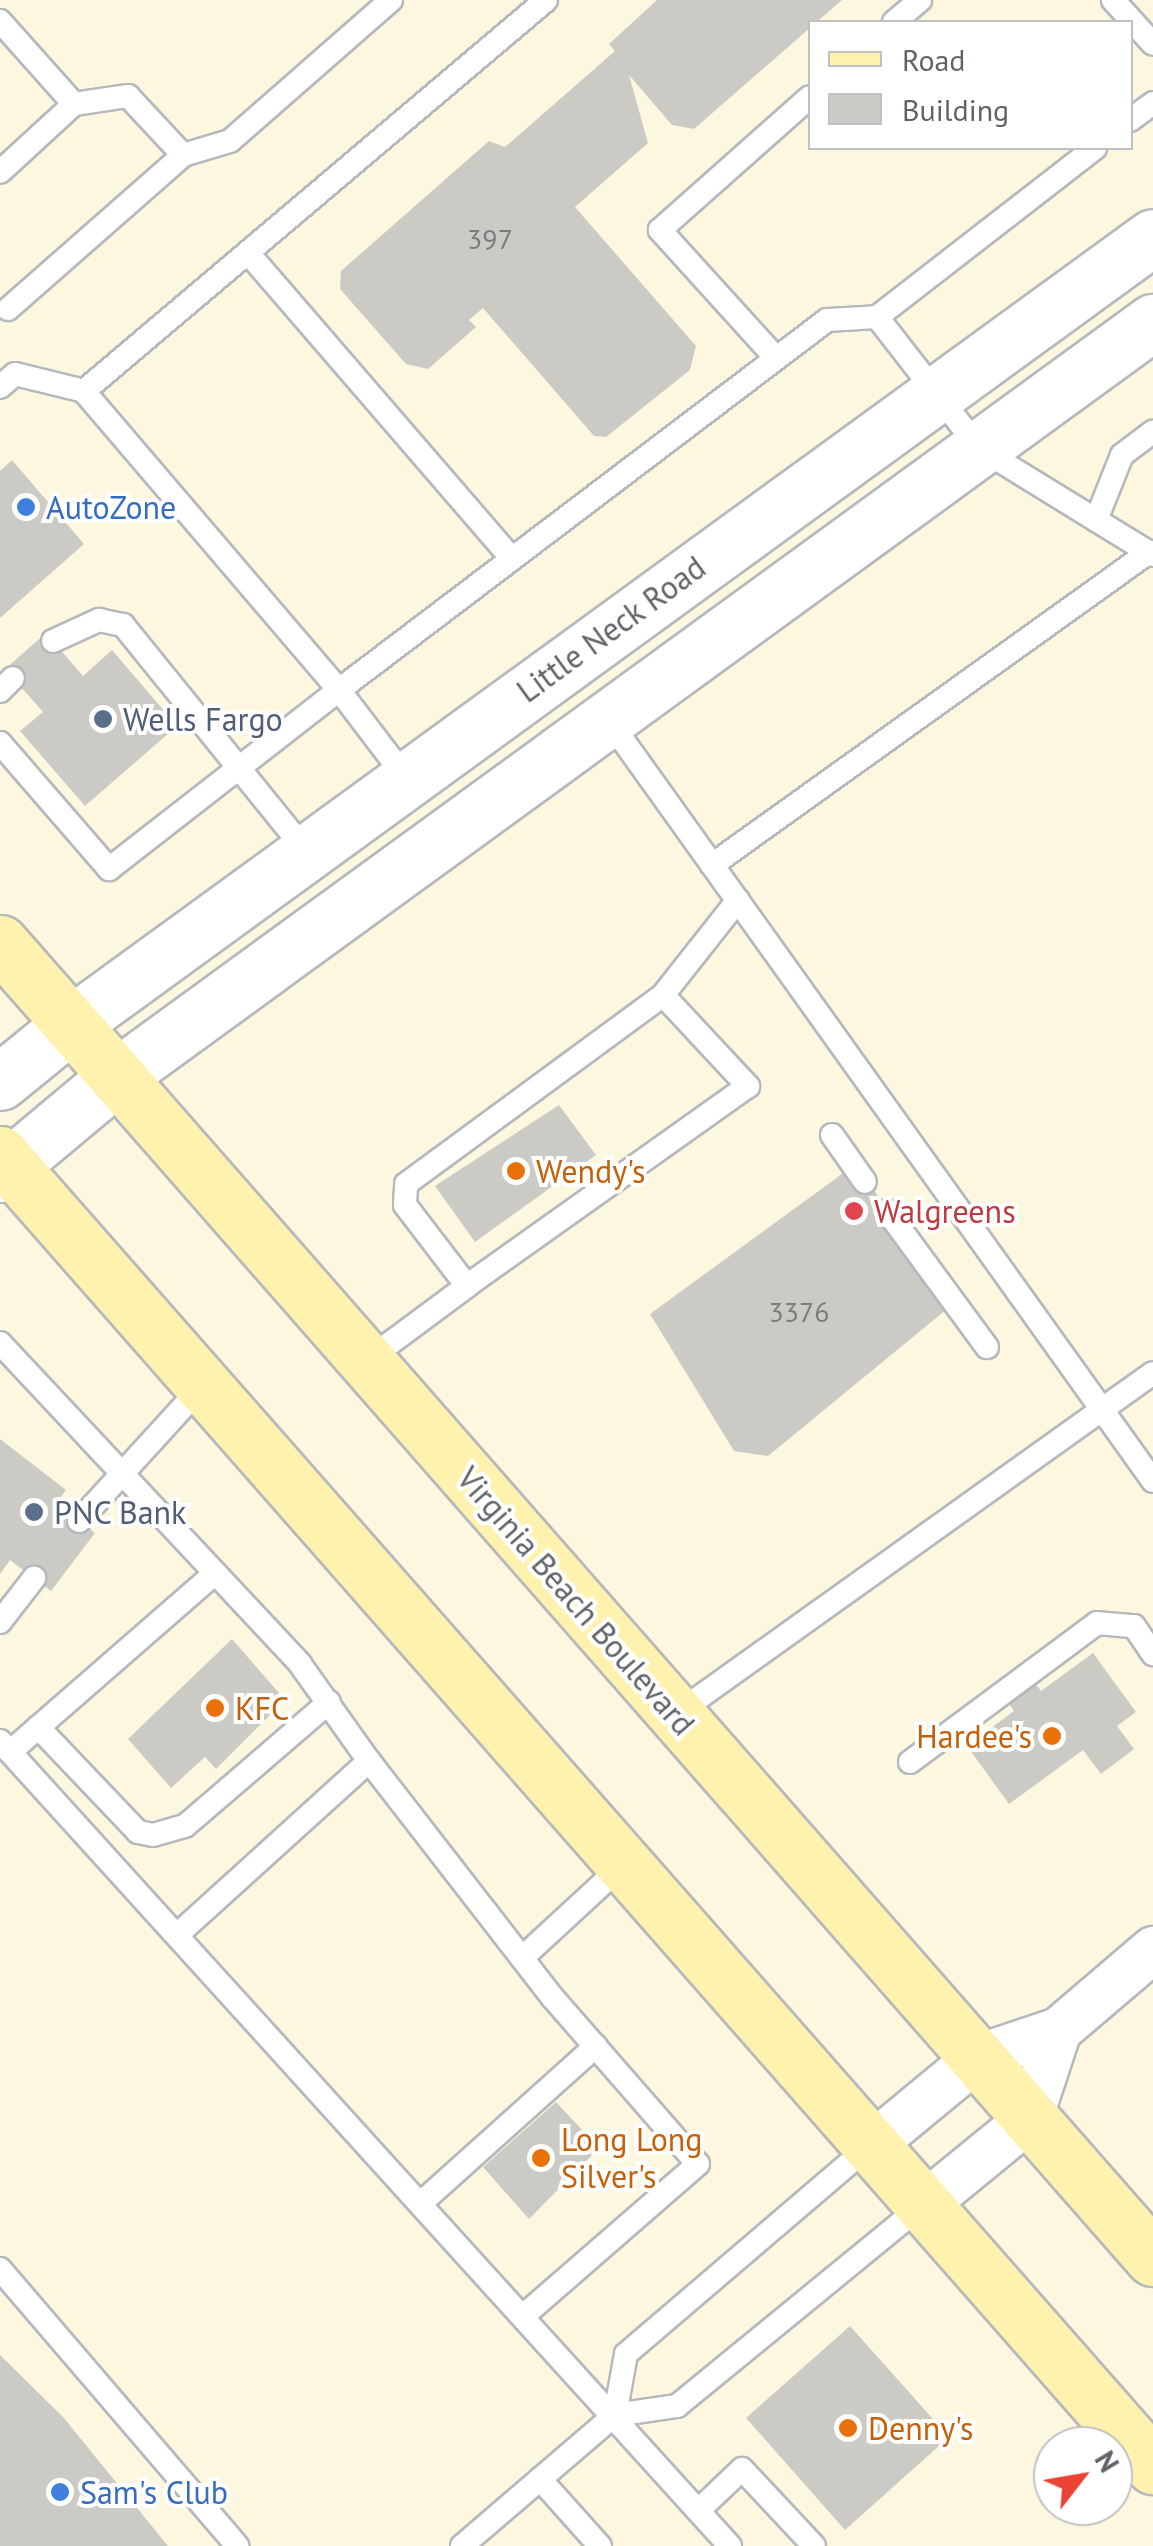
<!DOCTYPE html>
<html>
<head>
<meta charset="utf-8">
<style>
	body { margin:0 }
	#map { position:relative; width:1153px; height:2546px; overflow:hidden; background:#f1efe8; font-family:"PT Sans",sans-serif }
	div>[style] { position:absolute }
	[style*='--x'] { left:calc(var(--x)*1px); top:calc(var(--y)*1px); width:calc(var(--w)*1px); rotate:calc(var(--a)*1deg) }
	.commercial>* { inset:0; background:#fef7e0 }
	.building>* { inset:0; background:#cccac5 }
	.roads { filter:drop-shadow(2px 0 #b5b8bc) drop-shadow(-2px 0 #b5b8bc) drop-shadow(0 2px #b5b8bc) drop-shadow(0 -2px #b5b8bc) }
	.service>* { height:22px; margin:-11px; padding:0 11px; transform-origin:11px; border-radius:11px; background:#fff }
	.minor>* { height:45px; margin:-22.5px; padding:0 22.5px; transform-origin:22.5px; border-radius:22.5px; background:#fff }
	.tertiary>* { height:55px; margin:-27.5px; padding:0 27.5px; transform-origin:27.5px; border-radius:27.5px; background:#fff }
	.secondary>* { height:55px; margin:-27.5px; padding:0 27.5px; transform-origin:27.5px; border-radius:27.5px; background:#fff }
	.primary>* { height:55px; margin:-27.5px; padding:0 27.5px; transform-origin:27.5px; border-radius:27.5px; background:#fff2af }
	.dots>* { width:28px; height:28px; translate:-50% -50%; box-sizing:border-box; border:5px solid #fff; border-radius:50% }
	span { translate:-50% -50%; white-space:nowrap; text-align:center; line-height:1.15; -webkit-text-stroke:8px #fff; paint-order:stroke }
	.number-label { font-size:28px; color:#7a7d7f }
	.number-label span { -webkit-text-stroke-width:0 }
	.shop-label { font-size:32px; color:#366cbe }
	.left { translate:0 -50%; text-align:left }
	.street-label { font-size:32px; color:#5f6368 }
	.service-label { font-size:32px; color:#4e5e75 }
	.food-label { font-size:32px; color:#c56008 }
	.right { translate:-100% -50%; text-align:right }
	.health-label { font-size:32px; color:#be3a42 }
	.legend { position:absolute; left:808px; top:20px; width:325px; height:130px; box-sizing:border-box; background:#fff; border:2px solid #bfc1c3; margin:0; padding:12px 18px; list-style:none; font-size:30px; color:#5f6368 }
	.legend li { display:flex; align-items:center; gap:20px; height:50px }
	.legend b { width:50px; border:2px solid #bfc1c3 }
	.north { position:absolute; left:1033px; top:2426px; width:100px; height:100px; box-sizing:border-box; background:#fff; border:2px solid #bfc1c3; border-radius:50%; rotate:59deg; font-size:28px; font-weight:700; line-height:40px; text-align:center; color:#5f6368 }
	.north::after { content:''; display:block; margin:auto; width:35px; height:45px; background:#ea4335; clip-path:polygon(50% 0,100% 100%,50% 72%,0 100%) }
</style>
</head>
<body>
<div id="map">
	<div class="commercial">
		<i style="clip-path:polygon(evenodd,0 0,1153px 0,1153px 2546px,0 2546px,0 0,810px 22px,1130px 22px,1130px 148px,810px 148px,810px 22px,0 0,1053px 2446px,1113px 2446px,1113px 2506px,1053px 2506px,1053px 2446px)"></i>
	</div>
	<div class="building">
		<i style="clip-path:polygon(657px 0,842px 0,694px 129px,672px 125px,629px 75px,648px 143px,575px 207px,696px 346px,690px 370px,606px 437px,594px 436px,483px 308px,469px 320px,476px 327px,428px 369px,406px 364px,340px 289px,341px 271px,489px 141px,505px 147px,615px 51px,609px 44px)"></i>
		<i style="clip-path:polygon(12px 460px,84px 544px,0 618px,0 471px)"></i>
		<i style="clip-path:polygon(46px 633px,83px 676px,112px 650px,177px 726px,85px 806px,20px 731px,43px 712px,5px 669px)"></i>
		<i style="clip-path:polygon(559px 1105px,596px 1155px,475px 1242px,435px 1186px)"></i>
		<i style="clip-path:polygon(846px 1171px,868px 1180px,947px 1309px,768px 1456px,734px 1451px,650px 1314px)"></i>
		<i style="clip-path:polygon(0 1439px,66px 1490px,56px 1503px,95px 1533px,51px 1591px,10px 1560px,0 1574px)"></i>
		<i style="clip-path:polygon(232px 1639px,285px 1700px,216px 1769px,205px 1757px,171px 1788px,128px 1739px)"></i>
		<i style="clip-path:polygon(1093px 1653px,1136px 1712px,1117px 1726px,1134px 1749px,1101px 1774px,1083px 1750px,1009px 1804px,967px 1746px,1014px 1711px,1006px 1699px,1033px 1680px,1041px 1691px)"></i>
		<i style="clip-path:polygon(556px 2102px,599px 2148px,529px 2219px,483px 2167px)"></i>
		<i style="clip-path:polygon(850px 2326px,949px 2437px,845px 2530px,746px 2418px)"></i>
		<i style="clip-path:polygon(0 2355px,63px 2417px,168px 2546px,0 2546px)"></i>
	</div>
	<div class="roads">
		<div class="service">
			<i style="--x:1113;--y:0;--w:59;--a:47.7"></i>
			<i style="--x:0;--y:21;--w:111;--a:48.3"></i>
			<i style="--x:74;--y:104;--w:100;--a:137.4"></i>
			<i style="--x:894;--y:22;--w:34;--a:-40"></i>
			<i style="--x:74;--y:104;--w:55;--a:-8.4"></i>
			<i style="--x:128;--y:96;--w:81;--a:47"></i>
			<i style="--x:183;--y:155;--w:49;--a:-16.6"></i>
			<i style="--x:230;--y:141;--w:214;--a:-41.2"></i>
			<i style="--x:1130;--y:120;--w:29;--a:-36"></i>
			<i style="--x:1095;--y:148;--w:276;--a:142.2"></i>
			<i style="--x:877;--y:317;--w:166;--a:52.1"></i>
			<i style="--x:979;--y:448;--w:204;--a:31.6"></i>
			<i style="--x:248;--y:253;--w:404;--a:49.2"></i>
			<i style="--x:8;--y:309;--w:233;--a:-41.3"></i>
			<i style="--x:776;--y:358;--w:173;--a:-132.2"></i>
			<i style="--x:660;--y:230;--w:200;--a:-41.6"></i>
			<i style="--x:0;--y:387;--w:20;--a:-41"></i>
			<i style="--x:15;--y:374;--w:71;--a:13.8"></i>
			<i style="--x:84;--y:391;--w:605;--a:-40.24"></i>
			<i style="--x:1096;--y:520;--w:70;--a:-68.2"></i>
			<i style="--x:1122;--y:455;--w:39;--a:-37"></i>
			<i style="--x:53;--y:641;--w:51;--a:-24.5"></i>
			<i style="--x:99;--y:620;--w:25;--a:12"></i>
			<i style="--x:123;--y:625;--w:291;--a:51"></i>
			<i style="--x:0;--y:691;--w:18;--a:-45"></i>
			<i style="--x:607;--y:718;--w:938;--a:54.41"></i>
			<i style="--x:0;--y:743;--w:167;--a:49.1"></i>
			<i style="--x:109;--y:869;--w:291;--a:-37.9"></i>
			<i style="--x:339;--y:690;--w:393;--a:-130.5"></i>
			<i style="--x:406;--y:778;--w:111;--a:-127.3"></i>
			<i style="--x:339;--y:690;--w:612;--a:-37.17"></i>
			<i style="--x:827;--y:320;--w:50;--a:-3.4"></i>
			<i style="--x:712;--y:865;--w:538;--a:-35.61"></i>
			<i style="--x:663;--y:995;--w:125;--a:47"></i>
			<i style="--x:748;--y:1086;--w:345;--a:144.6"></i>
			<i style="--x:467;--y:1286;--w:102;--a:-127.4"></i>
			<i style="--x:405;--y:1205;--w:21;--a:-87"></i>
			<i style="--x:406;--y:1184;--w:319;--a:-36.3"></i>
			<i style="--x:663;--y:995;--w:121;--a:-51.7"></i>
			<i style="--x:832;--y:1135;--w:57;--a:54.9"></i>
			<i style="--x:887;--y:1211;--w:169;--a:53.7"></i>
			<i style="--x:0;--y:1343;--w:439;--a:46.9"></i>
			<i style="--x:300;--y:1664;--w:119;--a:54.6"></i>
			<i style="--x:369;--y:1761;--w:259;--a:137.8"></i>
			<i style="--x:366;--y:1361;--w:126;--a:-36.6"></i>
			<i style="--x:79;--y:1521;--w:184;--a:-47.6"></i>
			<i style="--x:0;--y:1622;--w:56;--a:-52.3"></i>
			<i style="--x:676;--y:1714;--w:586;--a:-35.56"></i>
			<i style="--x:38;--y:1727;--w:145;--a:46.4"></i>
			<i style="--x:138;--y:1832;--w:15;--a:11"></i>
			<i style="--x:153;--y:1835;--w:33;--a:-16"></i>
			<i style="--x:185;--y:1826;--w:190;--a:-40.7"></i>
			<i style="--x:0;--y:1741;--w:1087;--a:47.8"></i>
			<i style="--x:10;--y:1752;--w:272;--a:-41.1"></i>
			<i style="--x:369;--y:1761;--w:300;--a:52.2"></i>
			<i style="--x:553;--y:1998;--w:220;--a:48.9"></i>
			<i style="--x:698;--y:2164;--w:230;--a:139"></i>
			<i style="--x:910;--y:1762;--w:233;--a:-36.6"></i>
			<i style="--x:1097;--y:1623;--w:37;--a:5"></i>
			<i style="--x:1134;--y:1626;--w:34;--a:56"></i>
			<i style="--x:522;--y:1958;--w:139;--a:-42.7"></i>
			<i style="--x:421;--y:2203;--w:235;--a:-41.9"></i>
			<i style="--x:0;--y:2269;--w:365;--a:49.4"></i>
			<i style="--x:615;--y:2415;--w:62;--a:-79.8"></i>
			<i style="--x:626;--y:2354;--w:323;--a:-40.5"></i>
			<i style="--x:540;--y:2479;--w:90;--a:48.2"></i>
			<i style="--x:699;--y:2510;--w:59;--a:-43.6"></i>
			<i style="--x:742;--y:2469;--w:105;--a:46.9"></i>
			<i style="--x:462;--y:2546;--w:201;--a:-40.6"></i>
			<i style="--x:615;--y:2415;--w:63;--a:-8.3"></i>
			<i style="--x:677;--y:2406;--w:319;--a:-39.3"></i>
		</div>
		<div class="minor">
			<i style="--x:872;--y:2144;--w:136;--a:-39.6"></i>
			<i style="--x:977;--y:2057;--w:85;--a:-18.4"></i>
			<i style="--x:1058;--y:2030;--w:125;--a:-40.5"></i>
			<i style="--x:924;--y:2204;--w:136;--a:-39.3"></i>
			<i style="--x:1029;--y:2118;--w:93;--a:-71.8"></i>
		</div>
		<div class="tertiary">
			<i style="--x:70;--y:1025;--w:1339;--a:-36.04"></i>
			<i style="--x:116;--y:1077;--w:1283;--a:-36.06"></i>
		</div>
		<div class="secondary">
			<i style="--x:0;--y:1082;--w:90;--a:-39.2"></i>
			<i style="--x:0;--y:1174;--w:151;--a:-39.9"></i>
		</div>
		<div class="primary">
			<i style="--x:0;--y:943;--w:1749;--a:48.76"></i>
			<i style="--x:0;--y:1154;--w:1747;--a:48.69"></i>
		</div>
	</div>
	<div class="dots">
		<i style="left:26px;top:507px;background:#3f7fe0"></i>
		<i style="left:103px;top:719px;background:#5c6f8a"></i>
		<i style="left:516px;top:1171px;background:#e8710a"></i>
		<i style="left:854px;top:1211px;background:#e0444e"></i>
		<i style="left:34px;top:1512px;background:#5c6f8a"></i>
		<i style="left:215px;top:1708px;background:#e8710a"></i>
		<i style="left:1052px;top:1736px;background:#e8710a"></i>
		<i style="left:541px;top:2158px;background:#e8710a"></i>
		<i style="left:848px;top:2428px;background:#e8710a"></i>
		<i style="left:60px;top:2492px;background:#3f7fe0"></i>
	</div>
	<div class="number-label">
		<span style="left:490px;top:239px">397</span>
		<span style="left:799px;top:1312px">3376</span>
	</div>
	<div class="shop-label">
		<span class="left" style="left:46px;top:507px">AutoZone</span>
		<span class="left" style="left:80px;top:2492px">Sam's Club</span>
	</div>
	<div class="street-label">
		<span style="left:611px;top:629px;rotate:-36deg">Little Neck Road</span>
		<span style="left:576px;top:1601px;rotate:49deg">Virginia Beach Boulevard</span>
	</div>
	<div class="service-label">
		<span class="left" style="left:123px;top:719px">Wells Fargo</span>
		<span class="left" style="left:54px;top:1512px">PNC Bank</span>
	</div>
	<div class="food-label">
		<span class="left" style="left:536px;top:1171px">Wendy's</span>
		<span class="left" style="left:235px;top:1708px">KFC</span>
		<span class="right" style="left:1032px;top:1736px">Hardee's</span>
		<span class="left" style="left:561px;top:2158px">Long Long<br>Silver's</span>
		<span class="left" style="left:868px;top:2428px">Denny's</span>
	</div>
	<div class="health-label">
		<span class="left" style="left:874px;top:1211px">Walgreens</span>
	</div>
	<ul class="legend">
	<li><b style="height:12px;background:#fff2af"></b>Road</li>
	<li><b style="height:28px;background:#cccac5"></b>Building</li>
	</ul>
	<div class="north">N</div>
</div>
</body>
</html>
